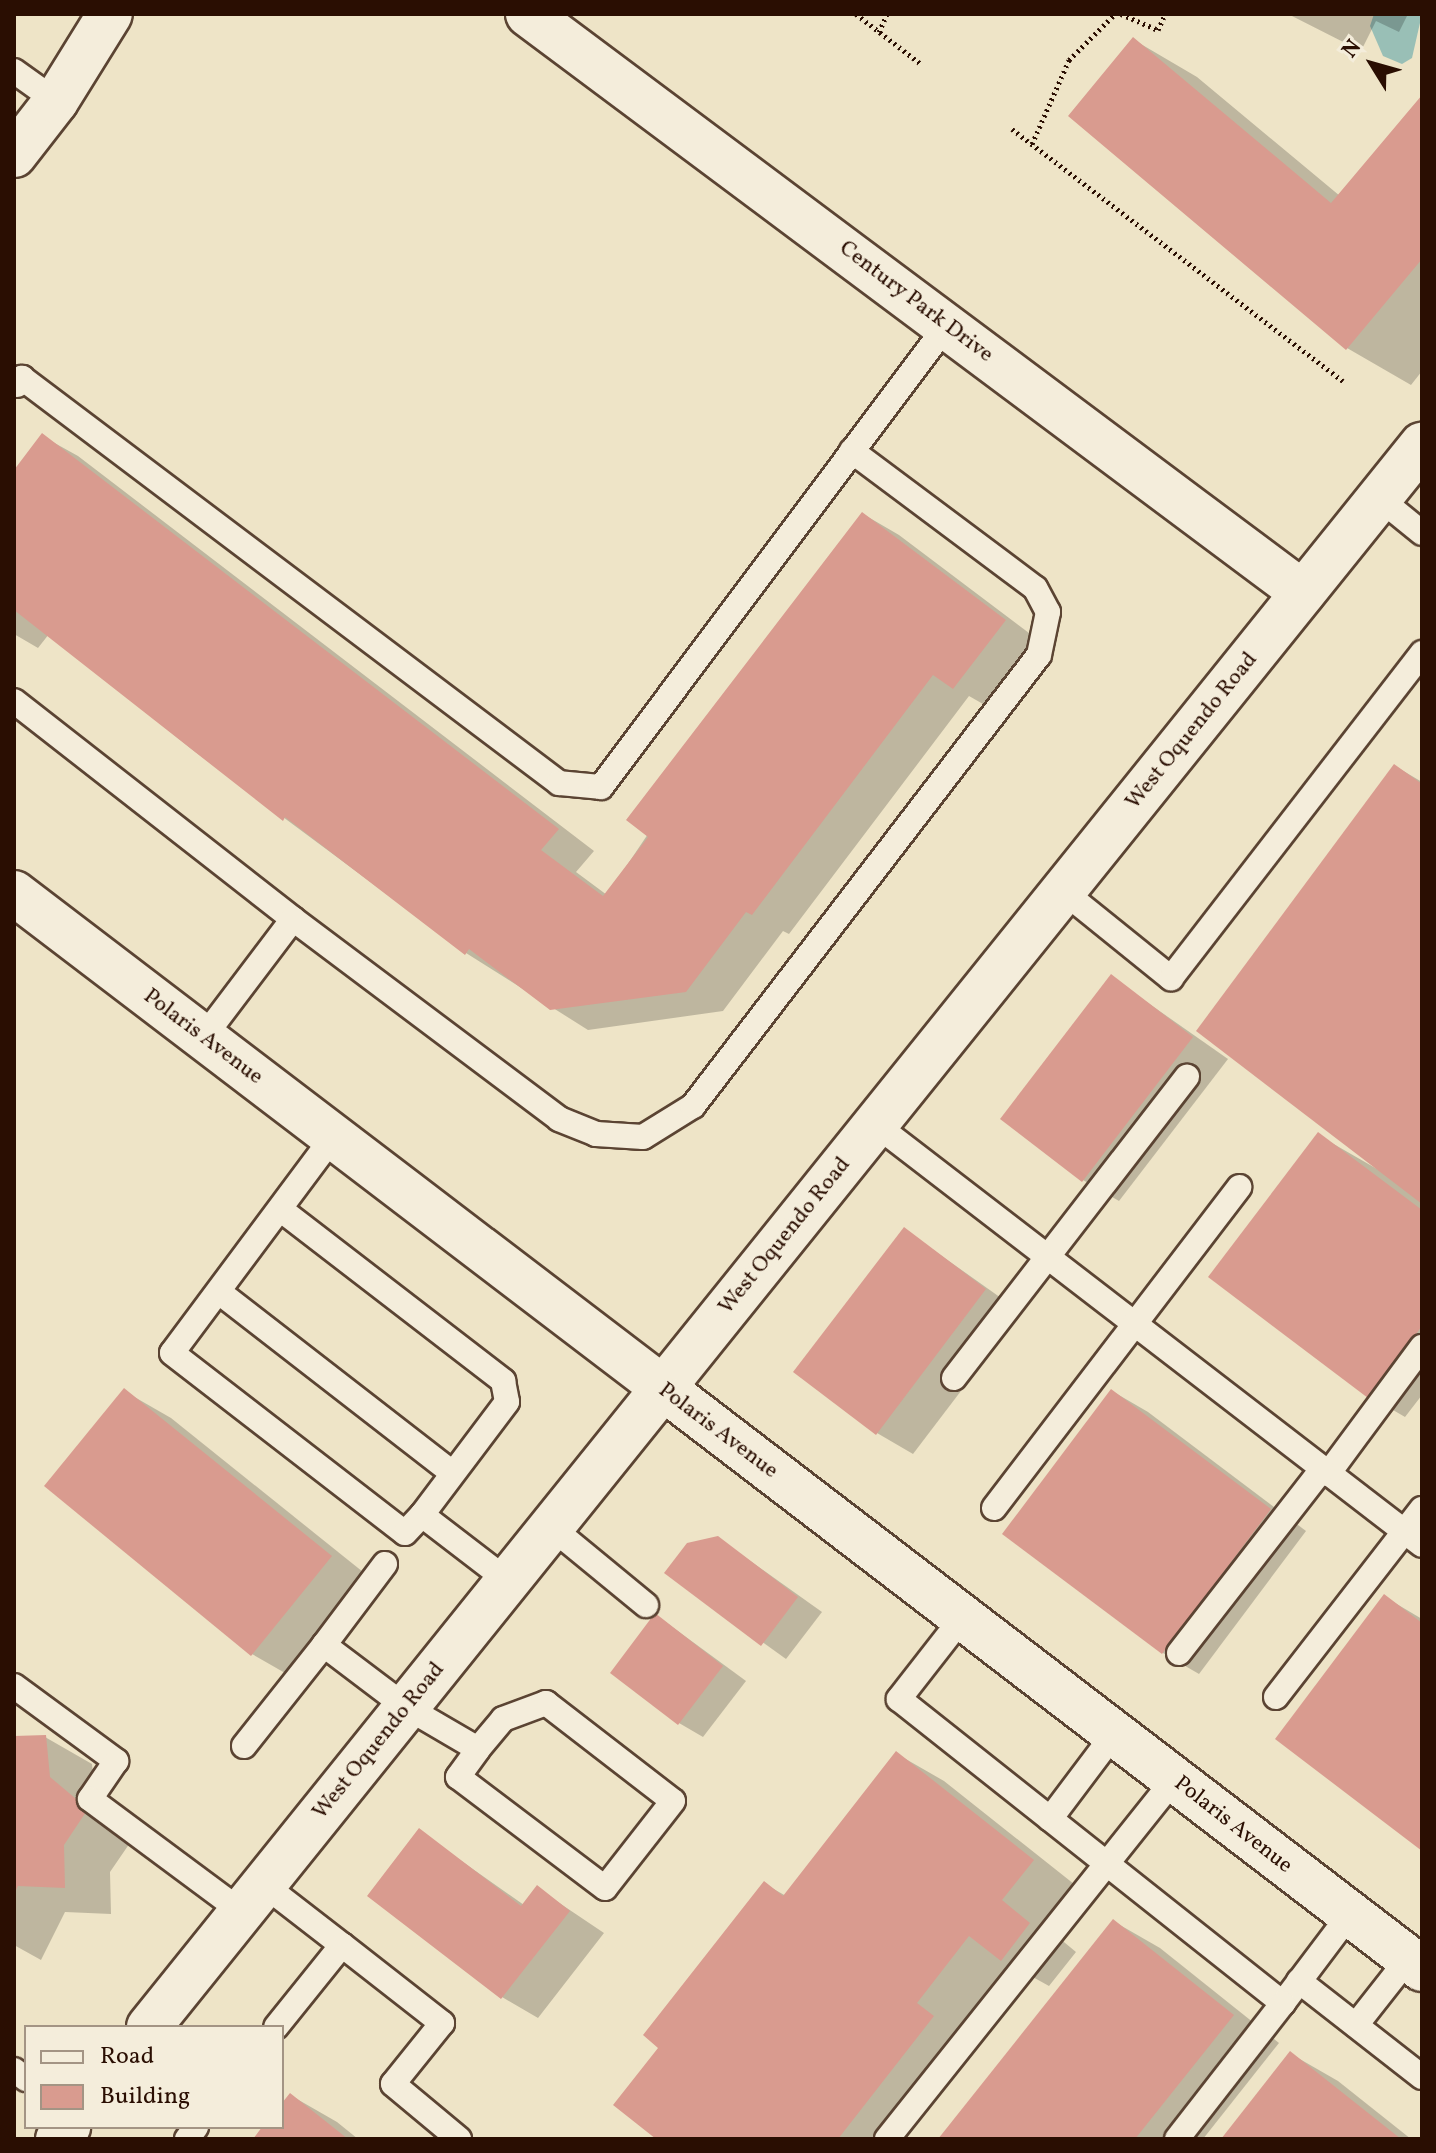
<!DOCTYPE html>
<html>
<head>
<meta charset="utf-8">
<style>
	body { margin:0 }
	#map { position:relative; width:1436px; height:2153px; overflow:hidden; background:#eee4c7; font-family:Vollkorn,serif }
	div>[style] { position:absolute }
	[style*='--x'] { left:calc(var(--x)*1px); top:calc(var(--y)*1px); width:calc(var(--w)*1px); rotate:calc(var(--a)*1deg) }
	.water>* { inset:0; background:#99bfb6 }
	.shadow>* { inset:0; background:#0003 }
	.building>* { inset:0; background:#d99b8f }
	.path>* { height:5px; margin-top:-2.5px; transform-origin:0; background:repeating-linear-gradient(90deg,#2a0e02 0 2px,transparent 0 6px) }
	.roads { filter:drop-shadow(2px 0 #5b4433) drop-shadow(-2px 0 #5b4433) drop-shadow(0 2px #5b4433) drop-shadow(0 -2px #5b4433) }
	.service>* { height:24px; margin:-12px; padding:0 12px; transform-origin:12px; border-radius:12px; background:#f4eddb }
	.minor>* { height:44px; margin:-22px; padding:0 22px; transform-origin:22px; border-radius:22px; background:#f4eddb }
	.tertiary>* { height:44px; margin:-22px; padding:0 22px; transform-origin:22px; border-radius:22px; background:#f4eddb }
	span { translate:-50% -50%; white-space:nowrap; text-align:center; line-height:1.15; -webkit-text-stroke:6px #f4eddb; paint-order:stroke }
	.street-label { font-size:22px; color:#2a0e02 }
	.frame { position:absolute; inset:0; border:16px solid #2a0e02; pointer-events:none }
	.legend { position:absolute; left:24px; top:2025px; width:260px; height:104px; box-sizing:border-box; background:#f4eddb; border:2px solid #a39484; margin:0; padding:10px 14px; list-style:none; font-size:24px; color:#2a0e02 }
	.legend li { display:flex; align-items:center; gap:16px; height:40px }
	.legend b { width:40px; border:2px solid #a39484 }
	.north { position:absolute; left:1332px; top:24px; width:80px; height:80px; -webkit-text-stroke:6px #f4eddb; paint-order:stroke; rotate:307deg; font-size:22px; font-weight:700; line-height:32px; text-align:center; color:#2a0e02 }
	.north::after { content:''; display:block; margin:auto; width:28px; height:36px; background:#2a0e02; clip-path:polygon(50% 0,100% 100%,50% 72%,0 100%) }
</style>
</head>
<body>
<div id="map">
	<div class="water">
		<i style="clip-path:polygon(1374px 14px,1422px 14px,1412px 58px,1402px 64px,1383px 56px,1370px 26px)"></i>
	</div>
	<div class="shadow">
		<i style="clip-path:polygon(1288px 14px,1408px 14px,1399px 32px,1376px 21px,1361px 51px)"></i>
		<i style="clip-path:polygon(1134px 40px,1197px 77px,1340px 196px,1422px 98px,1422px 371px,1411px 385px,1347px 348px)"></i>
		<i style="clip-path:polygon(42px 436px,78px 456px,594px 851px,576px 872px,607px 895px,863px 514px,899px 535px,1041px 642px,990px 708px,969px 696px,789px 934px,783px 931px,723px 1011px,588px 1030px,466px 953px,194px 751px,49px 634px,38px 648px,14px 634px,14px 473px)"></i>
		<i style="clip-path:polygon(1395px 766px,1422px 782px,1422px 1395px,1405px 1417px,1369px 1396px,1318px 1135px,1384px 1173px)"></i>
		<i style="clip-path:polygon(1111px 977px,1228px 1059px,1119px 1201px,1083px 1180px)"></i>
		<i style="clip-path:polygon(905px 1230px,1021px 1312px,913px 1454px,877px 1433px)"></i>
		<i style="clip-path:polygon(124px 1391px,171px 1418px,378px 1584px,299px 1681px,252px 1654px)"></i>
		<i style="clip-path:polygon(1112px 1391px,1148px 1412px,1306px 1531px,1199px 1674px,1163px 1653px)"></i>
		<i style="clip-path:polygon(718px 1538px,822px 1612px,786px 1659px,667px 1573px)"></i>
		<i style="clip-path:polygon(1385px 1597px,1422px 1619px,1422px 1848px)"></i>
		<i style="clip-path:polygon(656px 1615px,746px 1681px,703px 1737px,679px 1723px)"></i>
		<i style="clip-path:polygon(45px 1737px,92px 1764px,96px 1806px,134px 1837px,110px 1872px,111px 1914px,65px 1912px,41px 1960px,14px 1945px,14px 1738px)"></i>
		<i style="clip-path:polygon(897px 1754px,944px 1781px,1079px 1888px,1047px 1928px,1076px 1952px,1049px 1986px,1013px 1966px,962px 2031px,979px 2045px,905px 2139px,660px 2139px,661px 2048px,765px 1884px,786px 1896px)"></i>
		<i style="clip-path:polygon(419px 1831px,524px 1905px,537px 1888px,604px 1933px,538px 2018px,502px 1997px,370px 1896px)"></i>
		<i style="clip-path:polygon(1113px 1921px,1160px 1948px,1279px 2043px,1203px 2139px,940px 2139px)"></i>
		<i style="clip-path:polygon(1291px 2054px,1338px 2081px,1411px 2139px,1223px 2139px)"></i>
		<i style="clip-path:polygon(290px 2095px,337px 2122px,358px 2139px,255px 2139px,265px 2127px,282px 2127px,282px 2106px)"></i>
	</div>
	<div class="building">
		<i style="clip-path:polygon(1133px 37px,1331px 203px,1422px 95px,1422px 259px,1346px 350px,1068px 116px)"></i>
		<i style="clip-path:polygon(42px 433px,559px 829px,541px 850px,603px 896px,648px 837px,626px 820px,862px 512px,1006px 620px,953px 689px,933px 675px,752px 915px,746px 912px,686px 992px,550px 1010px,469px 949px,465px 955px,285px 817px,283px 821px,14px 610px,14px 470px)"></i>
		<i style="clip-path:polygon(1394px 764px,1422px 784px,1422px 1204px,1196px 1031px)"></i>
		<i style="clip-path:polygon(1111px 974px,1193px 1037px,1082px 1182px,1000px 1119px)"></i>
		<i style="clip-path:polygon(1318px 1132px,1422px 1210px,1422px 1326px,1368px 1398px,1208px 1277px)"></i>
		<i style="clip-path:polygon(904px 1227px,986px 1289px,876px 1435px,793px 1372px)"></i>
		<i style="clip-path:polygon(124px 1388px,332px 1556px,251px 1656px,44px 1486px)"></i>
		<i style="clip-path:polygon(1111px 1389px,1271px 1509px,1162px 1654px,1002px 1534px)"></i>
		<i style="clip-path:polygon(718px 1536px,798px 1597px,761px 1646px,664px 1573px,687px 1543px)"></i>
		<i style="clip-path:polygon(1384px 1594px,1422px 1623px,1422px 1851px,1275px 1739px)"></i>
		<i style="clip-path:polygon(655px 1613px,723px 1666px,678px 1725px,610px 1673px)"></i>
		<i style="clip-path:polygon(46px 1735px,50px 1777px,88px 1809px,64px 1845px,65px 1888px,18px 1886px,14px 1894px,14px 1736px)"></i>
		<i style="clip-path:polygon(896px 1751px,1034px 1860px,1002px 1900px,1030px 1923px,1001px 1961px,969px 1936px,917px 2003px,934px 2016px,838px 2139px,656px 2139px,613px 2105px,658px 2048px,643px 2035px,764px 1881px,783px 1896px)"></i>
		<i style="clip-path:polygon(419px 1828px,521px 1906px,537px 1885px,570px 1911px,501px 1999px,367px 1896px)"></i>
		<i style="clip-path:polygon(1113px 1919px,1234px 2015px,1135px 2139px,938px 2139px)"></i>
		<i style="clip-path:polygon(1290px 2051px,1401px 2139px,1221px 2139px)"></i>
		<i style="clip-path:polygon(290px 2093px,348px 2139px,253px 2139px,262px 2127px,282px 2127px,282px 2103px)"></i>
	</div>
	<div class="path">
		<i style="--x:856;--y:14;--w:82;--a:37.6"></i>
		<i style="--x:1121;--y:14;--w:40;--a:23.4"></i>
		<i style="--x:1158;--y:30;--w:17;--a:-66"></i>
		<i style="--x:879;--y:32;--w:20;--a:-66"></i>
		<i style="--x:1012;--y:129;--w:416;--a:37.3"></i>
		<i style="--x:1032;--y:144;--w:92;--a:-66.2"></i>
		<i style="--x:1069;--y:60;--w:65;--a:-45"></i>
	</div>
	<div class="roads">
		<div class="service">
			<i style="--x:14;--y:71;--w:52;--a:35.5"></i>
			<i style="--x:17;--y:385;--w:9;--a:-54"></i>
			<i style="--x:22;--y:378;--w:673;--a:37.02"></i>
			<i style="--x:559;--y:783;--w:42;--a:5.4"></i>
			<i style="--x:601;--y:787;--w:577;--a:-53.17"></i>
			<i style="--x:1379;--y:498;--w:55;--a:39.1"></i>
			<i style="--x:14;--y:701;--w:354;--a:38"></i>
			<i style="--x:293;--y:919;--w:149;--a:127.1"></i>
			<i style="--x:1063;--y:891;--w:139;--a:38.9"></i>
			<i style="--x:1171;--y:978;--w:411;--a:-52.3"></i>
			<i style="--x:293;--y:919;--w:333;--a:36.9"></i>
			<i style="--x:559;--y:1119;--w:40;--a:22"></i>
			<i style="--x:596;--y:1134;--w:47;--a:3.7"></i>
			<i style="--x:643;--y:1137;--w:59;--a:-31.8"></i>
			<i style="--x:693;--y:1106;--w:568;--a:-52.51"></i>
			<i style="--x:1039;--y:655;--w:44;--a:-78.2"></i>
			<i style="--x:1048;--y:612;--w:27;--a:-118"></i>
			<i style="--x:1035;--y:588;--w:229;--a:-143.2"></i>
			<i style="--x:875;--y:1124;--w:690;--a:37.58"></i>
			<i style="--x:333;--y:1137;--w:269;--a:126.7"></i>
			<i style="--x:172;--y:1353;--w:294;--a:37.7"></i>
			<i style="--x:405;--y:1533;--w:25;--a:-47"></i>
			<i style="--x:280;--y:1209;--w:282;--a:37.6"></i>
			<i style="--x:503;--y:1381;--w:21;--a:79"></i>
			<i style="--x:507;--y:1402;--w:141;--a:127"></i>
			<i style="--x:422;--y:1515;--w:108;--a:37.5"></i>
			<i style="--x:219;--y:1292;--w:295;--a:37.8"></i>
			<i style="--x:954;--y:1378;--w:381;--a:-52.3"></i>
			<i style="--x:1328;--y:1474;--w:158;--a:-53.5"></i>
			<i style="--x:994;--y:1508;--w:404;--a:-52.6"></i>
			<i style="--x:551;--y:1527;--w:123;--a:39.4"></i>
			<i style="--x:385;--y:1564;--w:101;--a:127"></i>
			<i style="--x:324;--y:1645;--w:103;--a:37.1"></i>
			<i style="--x:406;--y:1707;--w:83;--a:30.3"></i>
			<i style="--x:478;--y:1749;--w:39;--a:-50"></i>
			<i style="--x:503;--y:1719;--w:46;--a:-20.4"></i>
			<i style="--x:546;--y:1703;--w:160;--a:37.7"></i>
			<i style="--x:673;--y:1801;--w:110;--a:128"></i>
			<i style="--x:605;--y:1888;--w:184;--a:-142.9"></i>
			<i style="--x:458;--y:1777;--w:34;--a:-54"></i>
			<i style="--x:962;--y:1618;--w:103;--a:127.9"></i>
			<i style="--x:899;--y:1699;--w:490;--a:38.4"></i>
			<i style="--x:1283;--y:2003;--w:111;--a:-53"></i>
			<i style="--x:1179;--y:1653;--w:233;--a:-52.1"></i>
			<i style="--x:14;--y:1686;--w:127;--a:36.3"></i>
			<i style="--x:116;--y:1761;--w:46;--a:124.4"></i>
			<i style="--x:90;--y:1799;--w:189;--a:36.6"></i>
			<i style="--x:1276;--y:1697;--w:238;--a:-52.2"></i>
			<i style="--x:244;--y:1746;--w:129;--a:-51.6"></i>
			<i style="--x:1050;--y:1819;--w:106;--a:-53"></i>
			<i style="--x:263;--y:1884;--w:100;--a:37.7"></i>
			<i style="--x:342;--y:1945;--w:105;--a:128.8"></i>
			<i style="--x:342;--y:1945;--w:127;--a:38"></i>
			<i style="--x:442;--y:2023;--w:78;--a:128.8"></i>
			<i style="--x:393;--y:2084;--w:86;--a:39.8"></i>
			<i style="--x:1299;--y:1981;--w:156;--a:38"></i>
			<i style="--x:1356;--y:2025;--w:84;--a:-51.8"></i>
			<i style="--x:14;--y:2070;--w:15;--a:37"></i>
			<i style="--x:187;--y:2139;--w:15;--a:-53"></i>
			<i style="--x:887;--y:2139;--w:460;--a:-51.4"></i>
			<i style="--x:1177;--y:2139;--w:172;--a:-52.1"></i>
		</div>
		<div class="minor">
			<i style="--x:528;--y:14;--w:967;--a:36.76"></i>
			<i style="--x:14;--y:155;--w:68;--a:-52.1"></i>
			<i style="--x:56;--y:101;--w:102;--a:-58.2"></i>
			<i style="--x:663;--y:1388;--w:956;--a:37.43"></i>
		</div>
		<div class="tertiary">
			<i style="--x:14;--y:893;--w:816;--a:37.33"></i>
			<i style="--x:149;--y:2027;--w:2031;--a:-51.18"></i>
			<i style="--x:58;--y:2139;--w:16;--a:-50"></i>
		</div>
	</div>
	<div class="street-label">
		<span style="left:916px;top:302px;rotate:37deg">Century Park Drive</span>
		<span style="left:1192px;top:731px;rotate:-51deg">West Oquendo Road</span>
		<span style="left:203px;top:1037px;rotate:37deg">Polaris Avenue</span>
		<span style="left:785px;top:1236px;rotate:-51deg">West Oquendo Road</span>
		<span style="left:718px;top:1431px;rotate:37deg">Polaris Avenue</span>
		<span style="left:379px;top:1741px;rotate:-51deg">West Oquendo Road</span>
		<span style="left:1233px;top:1825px;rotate:38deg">Polaris Avenue</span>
	</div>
	<div class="frame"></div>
	<ul class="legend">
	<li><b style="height:10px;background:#f4eddb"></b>Road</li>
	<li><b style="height:22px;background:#d99b8f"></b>Building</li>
	</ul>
	<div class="north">N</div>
</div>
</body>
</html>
